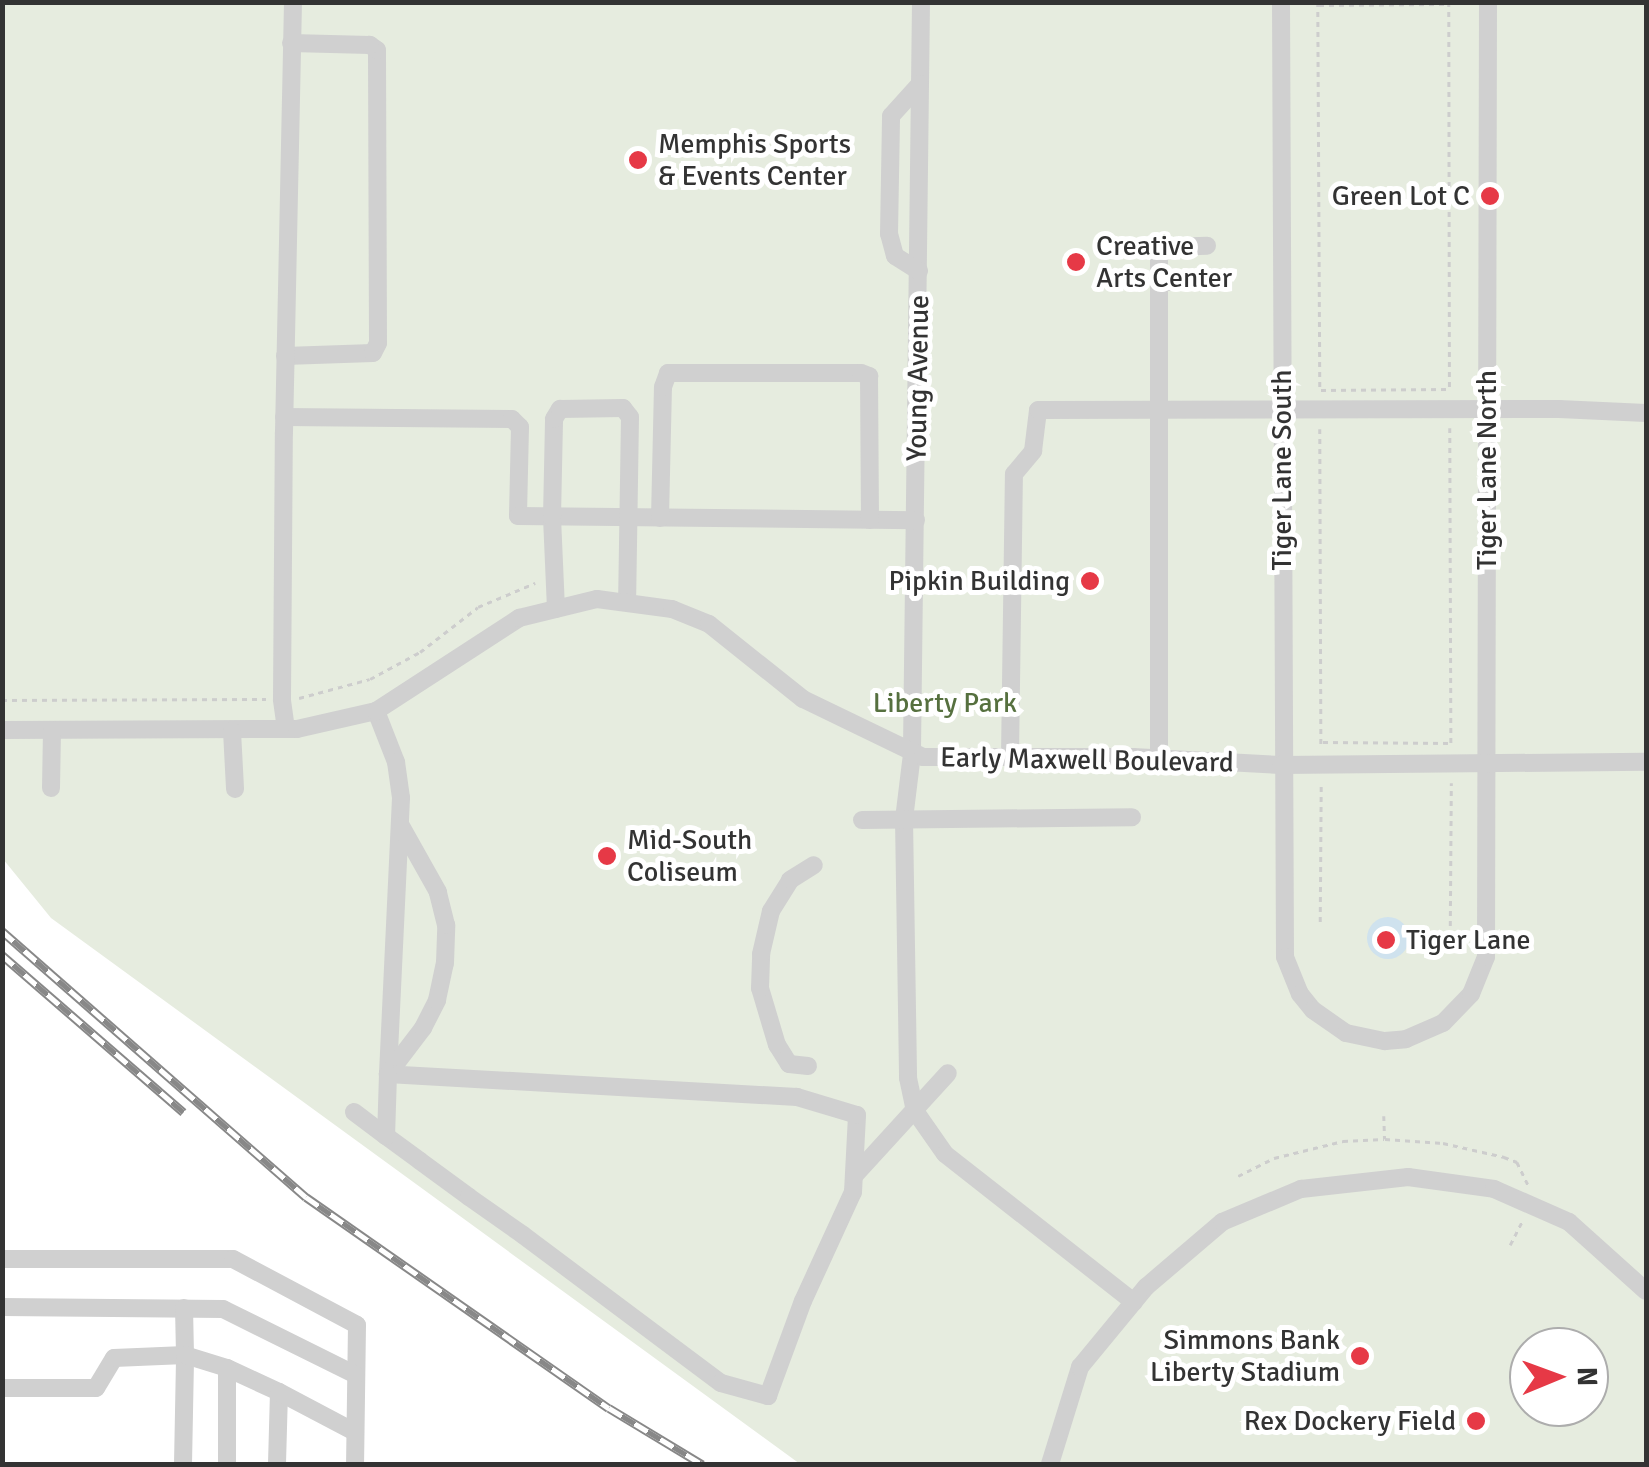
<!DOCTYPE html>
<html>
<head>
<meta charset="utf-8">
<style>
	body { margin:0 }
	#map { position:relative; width:1649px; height:1467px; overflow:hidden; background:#fff; font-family:Signika,sans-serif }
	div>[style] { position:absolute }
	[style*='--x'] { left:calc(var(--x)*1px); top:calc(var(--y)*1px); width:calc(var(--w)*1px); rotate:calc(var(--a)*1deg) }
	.green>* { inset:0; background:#e6ecdf }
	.water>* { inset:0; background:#cfe2ee }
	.round { border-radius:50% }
	.path>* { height:2.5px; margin-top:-1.25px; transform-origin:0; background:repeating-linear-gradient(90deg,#cdcdcd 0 5px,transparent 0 10px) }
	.minor>* { height:18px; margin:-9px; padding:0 9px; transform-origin:9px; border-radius:9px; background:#d0d0d0 }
	.rail>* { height:9px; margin-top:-4.5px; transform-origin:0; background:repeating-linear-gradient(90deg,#fff 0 15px,#888 0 30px); box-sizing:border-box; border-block:2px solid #888 }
	.dots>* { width:28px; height:28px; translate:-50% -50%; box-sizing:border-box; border:5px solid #fff; border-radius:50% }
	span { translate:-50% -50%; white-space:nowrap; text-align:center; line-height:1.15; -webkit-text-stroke:10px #fff; paint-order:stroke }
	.poi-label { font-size:28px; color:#333 }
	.left { translate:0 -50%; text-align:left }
	.right { translate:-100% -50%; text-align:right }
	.street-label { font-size:28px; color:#333 }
	.park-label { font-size:28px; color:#56703f }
	.frame { position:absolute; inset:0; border:5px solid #333; pointer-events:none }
	.north { position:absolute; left:1509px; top:1327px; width:100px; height:100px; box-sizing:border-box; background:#fff; border:2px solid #adadad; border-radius:50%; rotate:89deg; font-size:28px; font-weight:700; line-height:40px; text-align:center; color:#333 }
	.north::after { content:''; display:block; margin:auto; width:35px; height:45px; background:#e63946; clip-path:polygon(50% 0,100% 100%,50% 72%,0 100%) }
</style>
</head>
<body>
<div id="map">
	<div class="green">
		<i style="clip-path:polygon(evenodd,2px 3px,1646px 3px,1646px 1464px,800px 1464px,51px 918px,3px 859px,2px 3px,1529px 1347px,1589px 1347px,1589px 1407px,1529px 1407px,1529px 1347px)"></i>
	</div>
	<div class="water">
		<i class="round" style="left:1367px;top:917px;width:42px;height:42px"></i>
	</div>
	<div class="path">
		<i style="--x:1318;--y:2;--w:389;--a:89.7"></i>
		<i style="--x:1449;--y:2;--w:388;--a:89.9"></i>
		<i style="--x:1319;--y:5;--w:127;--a:-0.5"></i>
		<i style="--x:1321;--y:390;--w:127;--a:-0.5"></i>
		<i style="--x:1450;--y:428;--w:317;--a:89.8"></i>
		<i style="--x:1320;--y:429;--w:317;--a:89.8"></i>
		<i style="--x:299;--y:698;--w:73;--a:-15"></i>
		<i style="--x:370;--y:679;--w:57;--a:-28.4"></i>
		<i style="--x:420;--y:652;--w:73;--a:-37.8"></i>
		<i style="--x:478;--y:607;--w:62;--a:-22.8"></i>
		<i style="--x:2;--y:700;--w:264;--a:-0.2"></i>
		<i style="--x:1323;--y:742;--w:127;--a:0.5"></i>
		<i style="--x:1320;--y:922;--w:138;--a:-89.6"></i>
		<i style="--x:1450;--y:936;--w:153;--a:-89.6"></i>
		<i style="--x:1384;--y:1116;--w:23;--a:88"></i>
		<i style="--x:1385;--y:1139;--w:58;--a:3.9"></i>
		<i style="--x:1443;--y:1143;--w:63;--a:12.9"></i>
		<i style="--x:1504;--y:1157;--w:14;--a:21"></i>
		<i style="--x:1517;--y:1162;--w:25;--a:64"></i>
		<i style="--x:1238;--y:1176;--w:40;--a:-26.6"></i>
		<i style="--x:1274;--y:1158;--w:71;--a:-13.8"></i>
		<i style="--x:1343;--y:1141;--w:41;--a:-2.8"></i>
		<i style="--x:1510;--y:1245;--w:27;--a:-63"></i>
	</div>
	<div class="minor">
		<i style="--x:921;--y:2;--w:752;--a:90.69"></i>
		<i style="--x:912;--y:754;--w:65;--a:97"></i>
		<i style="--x:904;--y:819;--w:259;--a:89.1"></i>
		<i style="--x:908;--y:1078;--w:34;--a:78"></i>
		<i style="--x:915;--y:1111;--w:52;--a:55.1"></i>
		<i style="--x:945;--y:1154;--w:240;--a:38.1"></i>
		<i style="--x:1281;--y:2;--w:955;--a:89.76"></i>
		<i style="--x:1285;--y:957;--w:40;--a:68"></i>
		<i style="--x:1300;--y:994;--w:21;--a:51"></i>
		<i style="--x:1313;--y:1010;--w:40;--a:34.9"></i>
		<i style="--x:1346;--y:1033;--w:40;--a:12"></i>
		<i style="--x:1385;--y:1041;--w:21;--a:-5"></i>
		<i style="--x:1406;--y:1039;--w:40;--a:-23.4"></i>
		<i style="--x:1443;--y:1023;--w:40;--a:-46"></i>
		<i style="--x:1471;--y:994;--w:40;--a:-68"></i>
		<i style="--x:1486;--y:957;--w:955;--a:-89.88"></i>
		<i style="--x:919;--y:271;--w:28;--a:-148"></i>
		<i style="--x:895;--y:256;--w:23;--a:-105"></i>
		<i style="--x:889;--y:234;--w:118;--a:-89"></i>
		<i style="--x:891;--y:116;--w:43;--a:-47.8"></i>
		<i style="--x:1160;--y:282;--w:48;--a:0"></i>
		<i style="--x:285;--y:356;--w:88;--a:-2"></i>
		<i style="--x:373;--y:353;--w:11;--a:-63"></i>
		<i style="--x:378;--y:343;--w:293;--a:-90.2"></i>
		<i style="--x:377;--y:50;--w:9;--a:-144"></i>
		<i style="--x:370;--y:45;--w:79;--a:-178.5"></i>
		<i style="--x:284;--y:417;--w:228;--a:0.5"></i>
		<i style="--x:512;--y:419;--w:11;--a:45"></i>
		<i style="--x:520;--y:427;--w:89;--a:91.3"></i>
		<i style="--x:518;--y:516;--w:398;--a:0.6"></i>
		<i style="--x:660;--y:518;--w:131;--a:-88.7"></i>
		<i style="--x:663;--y:387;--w:15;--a:-70"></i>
		<i style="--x:668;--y:373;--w:193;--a:0"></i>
		<i style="--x:861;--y:373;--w:9;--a:21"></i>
		<i style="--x:869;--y:376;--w:144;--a:89.6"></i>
		<i style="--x:556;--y:609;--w:92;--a:-92.5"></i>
		<i style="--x:552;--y:517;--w:98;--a:-88.8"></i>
		<i style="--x:554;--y:419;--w:12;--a:-59"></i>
		<i style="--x:560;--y:409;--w:63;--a:-0.9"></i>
		<i style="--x:623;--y:408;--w:11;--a:52"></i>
		<i style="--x:630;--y:417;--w:184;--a:90.9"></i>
		<i style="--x:376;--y:711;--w:55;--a:68.6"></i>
		<i style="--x:396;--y:762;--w:36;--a:82"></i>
		<i style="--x:401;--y:798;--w:276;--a:92.7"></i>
		<i style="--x:286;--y:729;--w:30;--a:-98"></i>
		<i style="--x:282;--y:699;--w:267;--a:-89.6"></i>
		<i style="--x:284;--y:432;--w:430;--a:-88.8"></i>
		<i style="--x:2;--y:730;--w:295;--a:-0.2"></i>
		<i style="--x:297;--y:729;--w:81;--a:-12.8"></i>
		<i style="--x:376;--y:711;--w:171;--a:-33"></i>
		<i style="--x:519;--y:618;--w:80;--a:-13.7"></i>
		<i style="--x:597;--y:599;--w:76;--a:7.6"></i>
		<i style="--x:672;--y:609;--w:40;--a:22"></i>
		<i style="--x:709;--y:624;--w:120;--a:38.6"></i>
		<i style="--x:803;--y:699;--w:133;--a:25.8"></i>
		<i style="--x:923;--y:757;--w:210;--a:0"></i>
		<i style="--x:1133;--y:757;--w:148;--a:3.1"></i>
		<i style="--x:1281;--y:765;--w:365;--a:-0.5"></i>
		<i style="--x:232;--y:731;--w:58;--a:87"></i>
		<i style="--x:1010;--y:756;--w:282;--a:-89.2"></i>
		<i style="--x:1014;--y:474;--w:30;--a:-50"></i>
		<i style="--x:1033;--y:451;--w:41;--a:-83"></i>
		<i style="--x:1038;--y:410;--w:521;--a:-0.11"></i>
		<i style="--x:1559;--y:409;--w:87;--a:2.6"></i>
		<i style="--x:1159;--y:760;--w:504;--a:-90"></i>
		<i style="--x:1159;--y:256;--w:13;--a:-42"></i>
		<i style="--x:1169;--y:247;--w:38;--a:-2"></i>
		<i style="--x:51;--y:788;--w:58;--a:-89"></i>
		<i style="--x:862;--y:820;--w:270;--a:-0.6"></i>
		<i style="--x:808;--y:1066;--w:19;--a:-174"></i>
		<i style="--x:789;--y:1064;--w:22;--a:-122"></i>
		<i style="--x:777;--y:1045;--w:59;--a:-106.6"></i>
		<i style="--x:760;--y:988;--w:34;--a:-88"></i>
		<i style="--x:761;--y:954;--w:44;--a:-76.9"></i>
		<i style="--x:771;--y:911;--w:36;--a:-58"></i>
		<i style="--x:790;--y:880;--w:28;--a:-32"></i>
		<i style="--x:388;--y:1074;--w:58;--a:-52.7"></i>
		<i style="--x:423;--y:1028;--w:31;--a:-63"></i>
		<i style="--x:437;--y:1000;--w:38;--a:-78"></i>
		<i style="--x:445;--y:963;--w:38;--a:-88"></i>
		<i style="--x:446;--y:925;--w:34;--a:-104"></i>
		<i style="--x:438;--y:892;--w:76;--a:-119.3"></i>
		<i style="--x:354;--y:1112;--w:40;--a:37"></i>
		<i style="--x:386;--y:1136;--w:42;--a:36.3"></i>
		<i style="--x:420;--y:1161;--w:61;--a:36.3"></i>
		<i style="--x:469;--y:1197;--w:66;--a:35.1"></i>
		<i style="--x:523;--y:1235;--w:247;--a:36.8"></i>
		<i style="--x:721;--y:1383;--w:49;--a:15.5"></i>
		<i style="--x:768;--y:1396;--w:101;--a:-69.8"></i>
		<i style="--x:803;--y:1301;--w:120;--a:-65.4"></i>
		<i style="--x:853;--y:1192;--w:77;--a:-87"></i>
		<i style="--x:857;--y:1115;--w:63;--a:-163.3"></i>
		<i style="--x:797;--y:1097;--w:410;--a:-176.8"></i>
		<i style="--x:388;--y:1074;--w:62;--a:91.8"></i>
		<i style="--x:854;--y:1176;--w:139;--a:-47.6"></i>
		<i style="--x:2;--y:1259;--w:231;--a:0"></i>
		<i style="--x:233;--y:1259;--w:140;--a:28"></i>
		<i style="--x:357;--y:1325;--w:139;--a:90.8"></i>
		<i style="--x:2;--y:1307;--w:221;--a:0.5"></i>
		<i style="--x:223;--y:1309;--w:148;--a:26.4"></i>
		<i style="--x:227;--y:1368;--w:57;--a:24.8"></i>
		<i style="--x:279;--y:1392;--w:72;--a:91.6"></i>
		<i style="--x:2;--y:1388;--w:94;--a:0"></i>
		<i style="--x:96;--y:1388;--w:35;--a:-59"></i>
		<i style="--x:114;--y:1358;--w:71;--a:-2.4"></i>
		<i style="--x:185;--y:1355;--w:47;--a:-91.2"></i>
		<i style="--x:279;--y:1392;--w:86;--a:27.8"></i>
		<i style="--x:183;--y:1464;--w:109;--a:-88.9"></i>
		<i style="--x:185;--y:1355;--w:44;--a:17.2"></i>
		<i style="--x:227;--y:1368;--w:96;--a:90"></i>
		<i style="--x:1050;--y:1464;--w:102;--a:-72.8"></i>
		<i style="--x:1080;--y:1367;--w:104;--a:-50.5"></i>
		<i style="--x:1146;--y:1287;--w:100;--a:-40.5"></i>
		<i style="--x:1222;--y:1222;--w:86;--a:-22.7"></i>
		<i style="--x:1301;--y:1189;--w:108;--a:-6.4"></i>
		<i style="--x:1408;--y:1177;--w:87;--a:7.9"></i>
		<i style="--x:1494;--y:1189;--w:82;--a:23.7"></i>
		<i style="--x:1569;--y:1222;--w:103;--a:41.9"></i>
	</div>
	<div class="rail">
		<i style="--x:2;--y:931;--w:404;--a:41.2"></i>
		<i style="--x:306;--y:1197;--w:369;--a:34.9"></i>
		<i style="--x:609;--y:1408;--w:109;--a:31.1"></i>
		<i style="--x:2;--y:955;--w:240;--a:40.9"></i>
	</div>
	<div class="dots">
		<i style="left:638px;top:160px;background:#e63946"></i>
		<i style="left:1490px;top:196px;background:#e63946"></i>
		<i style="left:1076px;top:262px;background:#e63946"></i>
		<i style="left:1090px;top:581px;background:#e63946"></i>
		<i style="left:607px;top:856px;background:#e63946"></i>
		<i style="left:1386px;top:940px;background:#e63946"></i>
		<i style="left:1360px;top:1356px;background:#e63946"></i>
		<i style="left:1476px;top:1421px;background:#e63946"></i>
	</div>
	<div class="poi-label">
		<span class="left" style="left:658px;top:160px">Memphis Sports<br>&amp; Events Center</span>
		<span class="right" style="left:1470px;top:196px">Green Lot C</span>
		<span class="left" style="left:1096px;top:262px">Creative<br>Arts Center</span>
		<span class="right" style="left:1070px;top:581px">Pipkin Building</span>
		<span class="left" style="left:627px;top:856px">Mid-South<br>Coliseum</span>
		<span class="left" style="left:1406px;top:940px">Tiger Lane</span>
		<span class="right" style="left:1340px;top:1356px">Simmons Bank<br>Liberty Stadium</span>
		<span class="right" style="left:1456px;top:1421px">Rex Dockery Field</span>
	</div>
	<div class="street-label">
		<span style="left:918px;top:378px;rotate:-89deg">Young Avenue</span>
		<span style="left:1282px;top:470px;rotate:-90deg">Tiger Lane South</span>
		<span style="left:1487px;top:470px;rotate:-90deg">Tiger Lane North</span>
		<span style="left:1087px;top:760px;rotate:1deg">Early Maxwell Boulevard</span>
	</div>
	<div class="park-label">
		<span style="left:945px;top:703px">Liberty Park</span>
	</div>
	<div class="frame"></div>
	<div class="north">N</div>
</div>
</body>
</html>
